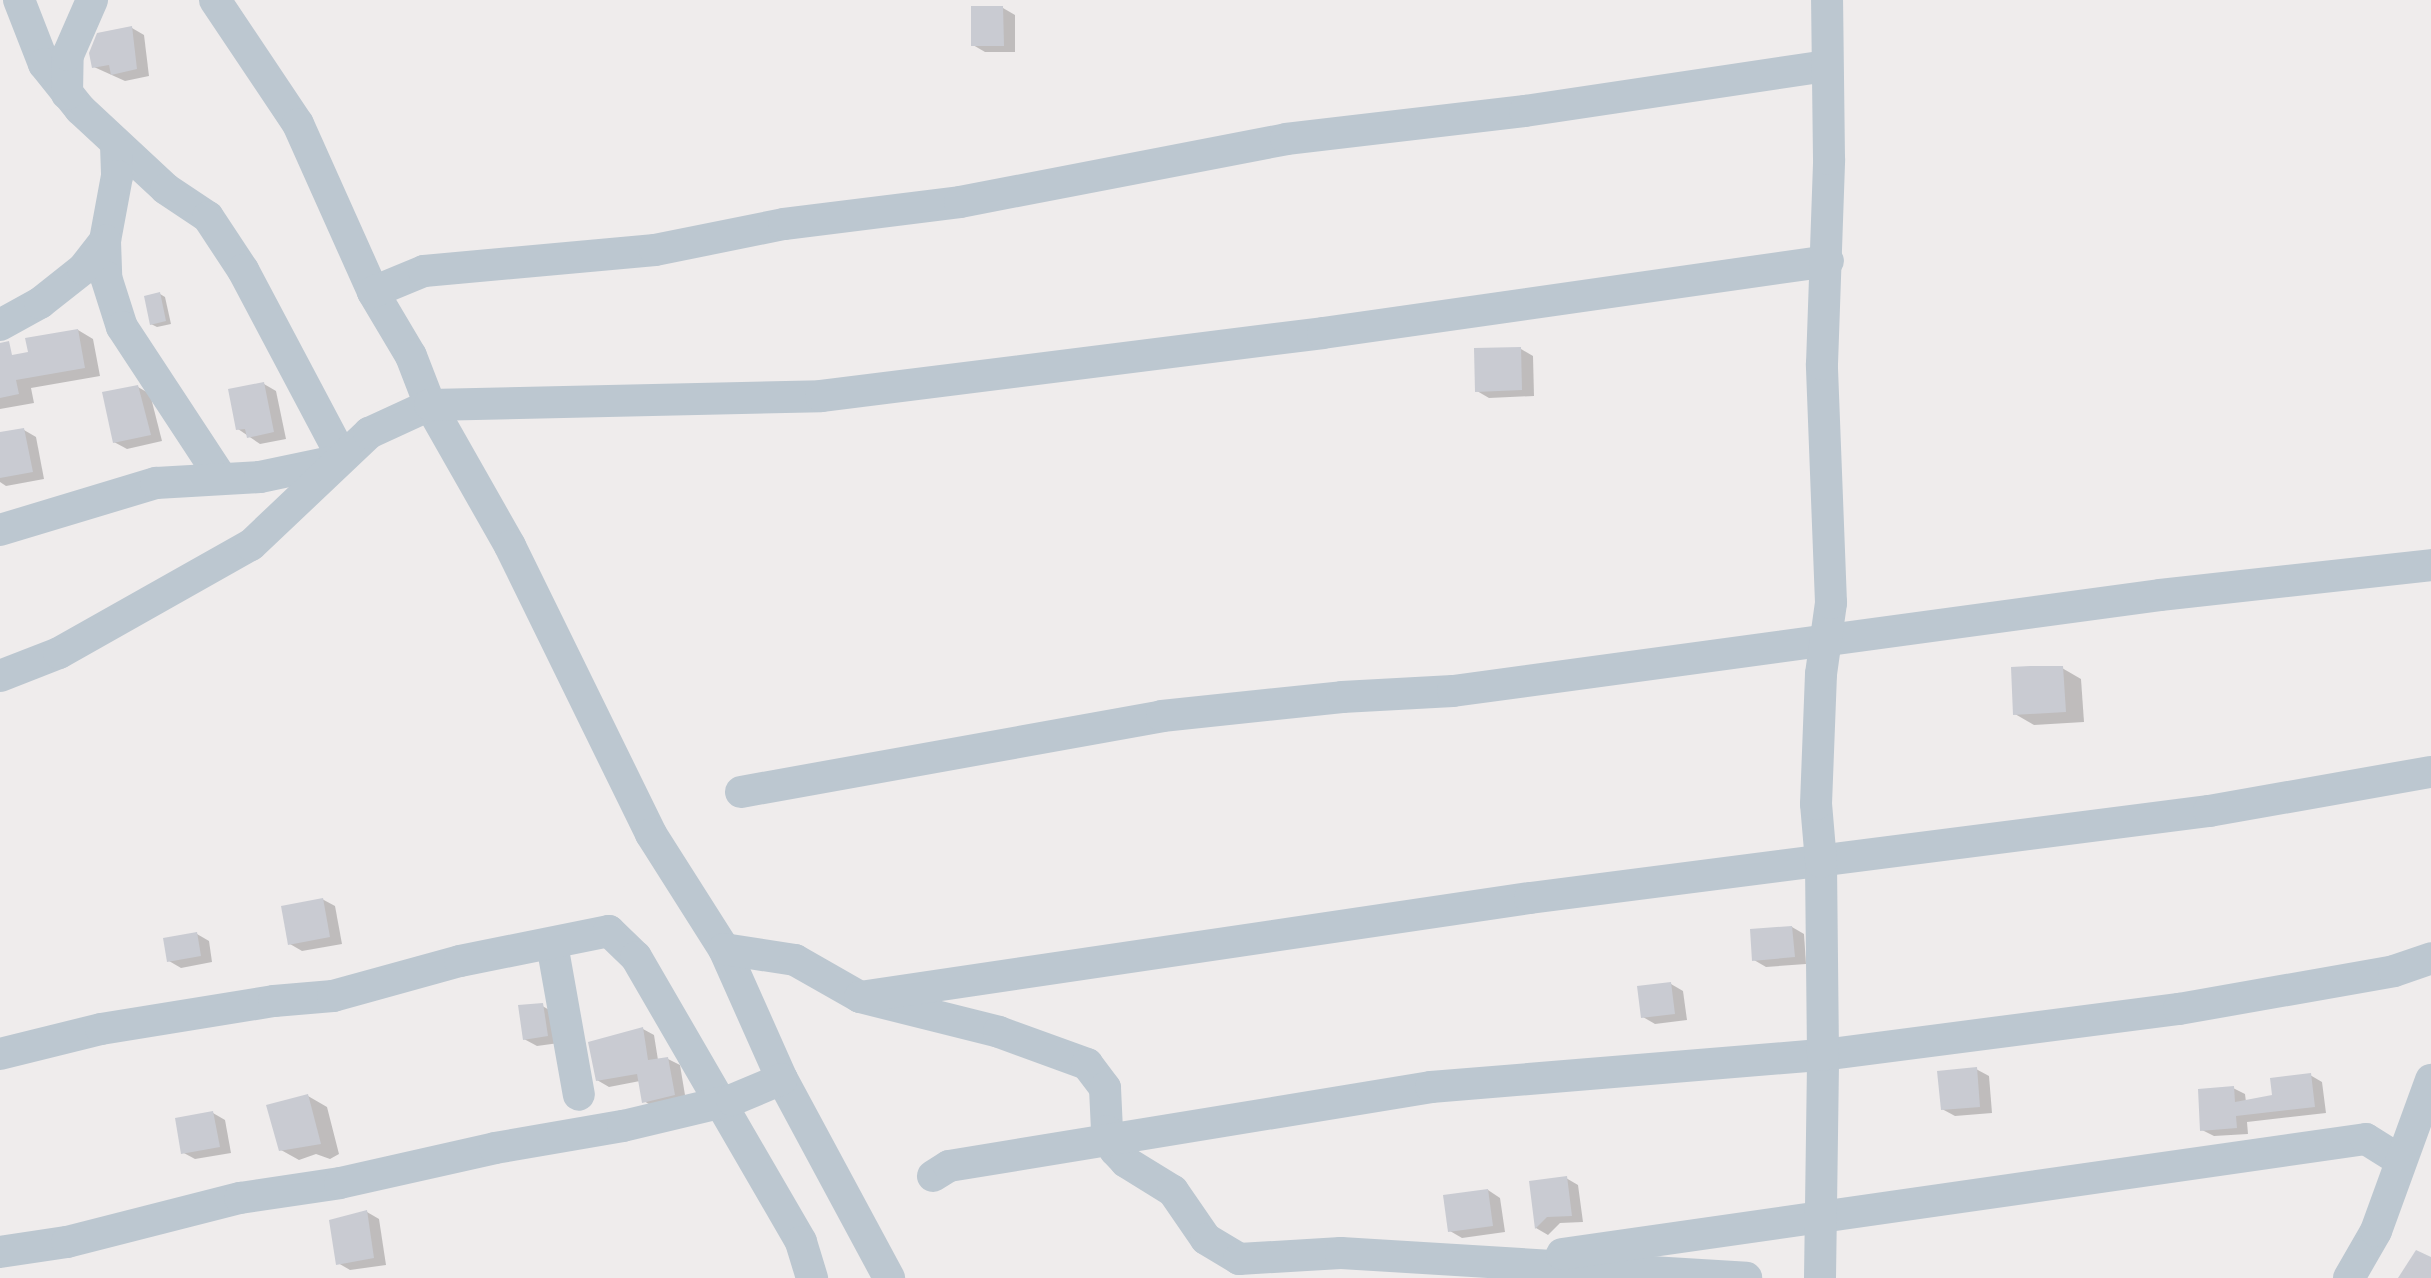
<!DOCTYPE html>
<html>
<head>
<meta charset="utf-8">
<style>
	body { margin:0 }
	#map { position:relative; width:2431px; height:1278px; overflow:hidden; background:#efecec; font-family:"Fira Sans Condensed",sans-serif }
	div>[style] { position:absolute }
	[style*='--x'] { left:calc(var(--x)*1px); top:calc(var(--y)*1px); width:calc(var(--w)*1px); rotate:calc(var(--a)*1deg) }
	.shadow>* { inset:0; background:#0003 }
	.building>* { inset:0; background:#c9cbd2 }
	.minor>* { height:32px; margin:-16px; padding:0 16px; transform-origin:16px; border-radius:16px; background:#bcc7d0 }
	span { translate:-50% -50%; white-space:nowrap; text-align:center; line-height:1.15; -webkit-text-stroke:6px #fff; paint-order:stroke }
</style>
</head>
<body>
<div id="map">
	<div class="shadow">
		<i style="clip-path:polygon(1003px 8px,1015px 15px,1015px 52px,985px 52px,973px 45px)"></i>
		<i style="clip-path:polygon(132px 28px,144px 35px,149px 76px,125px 81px,94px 67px)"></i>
		<i style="clip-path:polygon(160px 294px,165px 297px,171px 324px,157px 327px,151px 324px)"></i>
		<i style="clip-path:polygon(78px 330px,93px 339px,100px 376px,31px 388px,34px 403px,0 409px,0 359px,30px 353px)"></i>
		<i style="clip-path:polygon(1521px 349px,1533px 356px,1534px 396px,1489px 398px,1477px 391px)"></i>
		<i style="clip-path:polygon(264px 384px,276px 391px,286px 439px,260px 444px,238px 429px)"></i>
		<i style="clip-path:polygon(138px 387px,150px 394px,162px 441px,127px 449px,114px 442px)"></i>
		<i style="clip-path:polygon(24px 430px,36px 437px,44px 479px,6px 486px,0 482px,0 434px)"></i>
		<i style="clip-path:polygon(2062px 668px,2081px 679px,2084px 722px,2034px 725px,2015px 714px)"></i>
		<i style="clip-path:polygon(322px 899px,335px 906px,342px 944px,302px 951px,290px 944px)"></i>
		<i style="clip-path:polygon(1792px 927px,1804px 934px,1806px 964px,1766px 967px,1754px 960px)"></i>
		<i style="clip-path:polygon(197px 934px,209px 941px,212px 962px,181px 968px,169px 961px)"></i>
		<i style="clip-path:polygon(1671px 984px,1683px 991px,1687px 1020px,1655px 1024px,1643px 1017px)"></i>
		<i style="clip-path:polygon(539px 1004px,551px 1011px,559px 1043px,537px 1046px,524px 1039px)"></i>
		<i style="clip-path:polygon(643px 1029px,654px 1035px,658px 1060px,668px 1059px,680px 1065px,686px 1101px,655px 1108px,644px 1101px,640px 1081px,609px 1087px,597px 1080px)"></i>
		<i style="clip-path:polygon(1976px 1069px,1989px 1076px,1992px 1113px,1955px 1116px,1942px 1109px)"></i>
		<i style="clip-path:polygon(2310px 1075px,2322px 1082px,2326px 1113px,2247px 1122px,2248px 1134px,2214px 1136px,2202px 1130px,2233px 1088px,2245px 1094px,2246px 1102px,2274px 1096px)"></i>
		<i style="clip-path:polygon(308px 1096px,327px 1107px,339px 1154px,330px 1159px,316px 1154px,299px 1160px,281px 1150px)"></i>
		<i style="clip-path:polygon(213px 1113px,225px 1120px,231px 1153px,195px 1159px,182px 1152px)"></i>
		<i style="clip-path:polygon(1566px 1178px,1578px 1185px,1583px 1222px,1560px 1223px,1548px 1235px,1536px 1228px,1531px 1183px)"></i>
		<i style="clip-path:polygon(1488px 1190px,1500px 1198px,1505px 1232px,1462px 1238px,1450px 1231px)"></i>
		<i style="clip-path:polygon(367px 1212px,379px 1219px,386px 1265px,350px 1270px,338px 1263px)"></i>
	</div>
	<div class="building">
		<i style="clip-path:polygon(971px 6px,1003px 6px,1004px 46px,971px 46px)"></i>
		<i style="clip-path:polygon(132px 26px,137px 69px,111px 75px,109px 65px,92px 68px,89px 53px,97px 33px)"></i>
		<i style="clip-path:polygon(160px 292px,166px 321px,150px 325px,144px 296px)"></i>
		<i style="clip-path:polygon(78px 329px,85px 368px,16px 380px,19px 394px,0 398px,0 343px,9px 341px,12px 355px,28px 352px,25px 338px)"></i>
		<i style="clip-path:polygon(1521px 347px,1522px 390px,1475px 392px,1474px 348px)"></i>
		<i style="clip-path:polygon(264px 382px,274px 432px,247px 438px,245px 429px,236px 430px,228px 389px)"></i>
		<i style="clip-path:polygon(138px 385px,151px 435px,113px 443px,102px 392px)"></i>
		<i style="clip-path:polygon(24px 428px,33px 472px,0 478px,0 432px)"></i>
		<i style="clip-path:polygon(2030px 666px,2063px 666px,2066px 712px,2013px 715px,2011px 667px)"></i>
		<i style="clip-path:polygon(323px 898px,330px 937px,288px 945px,281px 906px)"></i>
		<i style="clip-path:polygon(1792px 926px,1795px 957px,1752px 961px,1750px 929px)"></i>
		<i style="clip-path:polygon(197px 932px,201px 956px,167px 962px,163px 938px)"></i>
		<i style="clip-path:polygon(1671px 982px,1675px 1014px,1641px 1018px,1637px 986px)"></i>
		<i style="clip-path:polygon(543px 1003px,548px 1036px,523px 1040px,518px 1005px)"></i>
		<i style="clip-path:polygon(643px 1027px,648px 1060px,668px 1057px,675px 1095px,642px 1103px,637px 1074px,596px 1081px,588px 1042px)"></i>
		<i style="clip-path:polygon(1977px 1067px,1980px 1107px,1941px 1110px,1937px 1071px)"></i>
		<i style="clip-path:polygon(2311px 1073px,2315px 1107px,2236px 1116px,2237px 1128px,2200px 1131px,2198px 1089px,2234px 1086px,2235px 1102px,2272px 1095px,2270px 1078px)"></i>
		<i style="clip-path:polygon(308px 1094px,321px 1144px,279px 1151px,266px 1105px)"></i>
		<i style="clip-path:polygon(213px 1111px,220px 1147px,181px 1154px,175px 1118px)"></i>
		<i style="clip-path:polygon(1567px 1176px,1572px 1216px,1547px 1217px,1535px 1229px,1529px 1181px)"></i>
		<i style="clip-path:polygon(1488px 1189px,1493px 1226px,1448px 1232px,1443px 1195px)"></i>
		<i style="clip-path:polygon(367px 1210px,374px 1258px,336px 1265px,329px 1220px)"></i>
		<i style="clip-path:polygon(2416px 1250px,2431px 1257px,2431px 1278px,2398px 1278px)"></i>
	</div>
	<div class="minor">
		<i style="--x:19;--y:0;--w:69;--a:68.7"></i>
		<i style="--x:44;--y:64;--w:58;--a:51.3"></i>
		<i style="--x:80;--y:109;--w:117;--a:42.9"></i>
		<i style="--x:166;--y:189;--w:50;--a:33.7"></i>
		<i style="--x:208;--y:217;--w:64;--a:56.6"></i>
		<i style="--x:243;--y:270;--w:212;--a:62.1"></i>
		<i style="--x:215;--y:0;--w:149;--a:56.2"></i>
		<i style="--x:298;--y:124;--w:184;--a:65.9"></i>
		<i style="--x:373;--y:292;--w:74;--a:59.3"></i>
		<i style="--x:411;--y:356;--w:53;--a:68.8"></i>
		<i style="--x:430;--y:405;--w:162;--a:60.4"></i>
		<i style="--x:510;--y:546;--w:321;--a:63.9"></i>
		<i style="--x:651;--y:834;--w:136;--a:57.6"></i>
		<i style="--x:724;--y:949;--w:142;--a:66"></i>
		<i style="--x:782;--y:1079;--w:226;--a:61.7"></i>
		<i style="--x:67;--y:94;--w:39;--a:-89"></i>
		<i style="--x:68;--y:55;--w:60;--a:-66.4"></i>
		<i style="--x:116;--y:145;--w:31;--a:88"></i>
		<i style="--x:117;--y:176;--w:66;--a:100.5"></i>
		<i style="--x:105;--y:241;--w:36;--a:88"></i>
		<i style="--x:106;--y:277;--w:52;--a:72.3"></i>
		<i style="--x:122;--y:327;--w:181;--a:56.7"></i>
		<i style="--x:373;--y:292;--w:55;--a:-22.4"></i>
		<i style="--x:424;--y:271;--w:232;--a:-5.2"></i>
		<i style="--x:655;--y:250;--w:132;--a:-11.4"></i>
		<i style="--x:784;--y:224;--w:177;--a:-7.1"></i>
		<i style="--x:960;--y:202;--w:332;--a:-10.9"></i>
		<i style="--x:1286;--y:139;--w:241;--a:-6.7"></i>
		<i style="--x:1525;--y:111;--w:303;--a:-8.5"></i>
		<i style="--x:0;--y:325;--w:46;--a:-28.8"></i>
		<i style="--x:40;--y:303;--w:55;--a:-38.3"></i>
		<i style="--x:83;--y:269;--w:36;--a:-52"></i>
		<i style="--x:0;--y:530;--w:163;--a:-16.8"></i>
		<i style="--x:156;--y:483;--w:104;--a:-3.3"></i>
		<i style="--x:260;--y:477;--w:78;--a:-11.9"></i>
		<i style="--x:0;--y:676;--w:63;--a:-21.3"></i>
		<i style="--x:59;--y:653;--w:220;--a:-29.4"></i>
		<i style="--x:251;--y:545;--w:163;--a:-43.5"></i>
		<i style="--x:369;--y:433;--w:67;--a:-24.7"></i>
		<i style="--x:430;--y:405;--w:391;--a:-1.3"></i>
		<i style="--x:821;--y:396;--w:506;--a:-7.15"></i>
		<i style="--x:1323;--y:333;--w:510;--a:-8.11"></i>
		<i style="--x:741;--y:792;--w:428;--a:-10.2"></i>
		<i style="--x:1162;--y:716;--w:181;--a:-6"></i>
		<i style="--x:1342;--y:697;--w:111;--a:-3.1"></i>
		<i style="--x:1453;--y:691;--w:713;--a:-7.73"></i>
		<i style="--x:2160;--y:595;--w:273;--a:-6.3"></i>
		<i style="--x:552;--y:944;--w:153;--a:79.9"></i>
		<i style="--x:724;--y:949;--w:72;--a:8.8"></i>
		<i style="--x:795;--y:960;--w:75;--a:29.6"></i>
		<i style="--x:860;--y:997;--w:143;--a:14.1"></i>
		<i style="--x:999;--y:1032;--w:94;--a:20"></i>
		<i style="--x:1087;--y:1064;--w:30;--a:53"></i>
		<i style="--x:1105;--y:1088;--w:43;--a:87.3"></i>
		<i style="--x:1107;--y:1131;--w:21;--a:67"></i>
		<i style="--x:1115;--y:1150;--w:16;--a:47"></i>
		<i style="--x:1126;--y:1162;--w:55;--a:31.7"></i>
		<i style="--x:1173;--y:1191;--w:58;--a:55.5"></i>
		<i style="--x:1206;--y:1239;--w:39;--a:31"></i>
		<i style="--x:1239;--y:1259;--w:102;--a:-3.4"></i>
		<i style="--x:1341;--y:1253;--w:406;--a:3.5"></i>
		<i style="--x:860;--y:997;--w:677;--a:-8.41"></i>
		<i style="--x:1530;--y:898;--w:685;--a:-7.3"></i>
		<i style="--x:2209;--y:811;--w:225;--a:-10"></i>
		<i style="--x:0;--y:1054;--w:104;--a:-13.9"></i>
		<i style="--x:101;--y:1029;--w:175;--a:-9.2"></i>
		<i style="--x:274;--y:1001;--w:59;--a:-4.8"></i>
		<i style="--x:333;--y:996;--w:132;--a:-15.4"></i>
		<i style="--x:460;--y:961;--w:152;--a:-11.4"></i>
		<i style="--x:609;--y:931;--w:37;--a:44"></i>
		<i style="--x:636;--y:957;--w:329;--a:59.9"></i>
		<i style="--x:801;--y:1242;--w:38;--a:73"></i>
		<i style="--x:933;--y:1176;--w:19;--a:-32"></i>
		<i style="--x:949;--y:1166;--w:488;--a:-9.3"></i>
		<i style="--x:1431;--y:1087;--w:393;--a:-4.7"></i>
		<i style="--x:1823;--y:1055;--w:359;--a:-7.4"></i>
		<i style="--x:2179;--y:1009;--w:218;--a:-10"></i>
		<i style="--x:2394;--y:971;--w:39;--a:-19"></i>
		<i style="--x:0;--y:1252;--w:68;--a:-8.5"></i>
		<i style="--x:67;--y:1242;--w:179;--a:-14.3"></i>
		<i style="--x:240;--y:1198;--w:101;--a:-8.5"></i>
		<i style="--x:340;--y:1183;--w:159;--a:-12.7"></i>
		<i style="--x:495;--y:1148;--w:130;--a:-9.8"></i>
		<i style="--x:623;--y:1126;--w:112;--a:-13.4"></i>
		<i style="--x:732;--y:1100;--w:54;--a:-22.8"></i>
		<i style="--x:1562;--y:1254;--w:812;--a:-8.14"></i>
		<i style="--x:2366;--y:1139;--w:40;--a:32"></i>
		<i style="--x:1820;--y:1278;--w:223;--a:-89.2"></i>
		<i style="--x:1823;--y:1055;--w:193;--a:-90.6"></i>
		<i style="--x:1821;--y:862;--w:58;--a:-94.9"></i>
		<i style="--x:1816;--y:804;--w:130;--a:-87.8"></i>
		<i style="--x:1821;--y:674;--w:72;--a:-82"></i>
		<i style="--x:1831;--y:603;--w:239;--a:-92.2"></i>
		<i style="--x:1822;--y:364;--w:205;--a:-88"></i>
		<i style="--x:1829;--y:159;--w:159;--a:-90.7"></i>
		<i style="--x:2349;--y:1278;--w:54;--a:-60.1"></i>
		<i style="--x:2376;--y:1231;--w:161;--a:-70"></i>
	</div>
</div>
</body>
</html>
